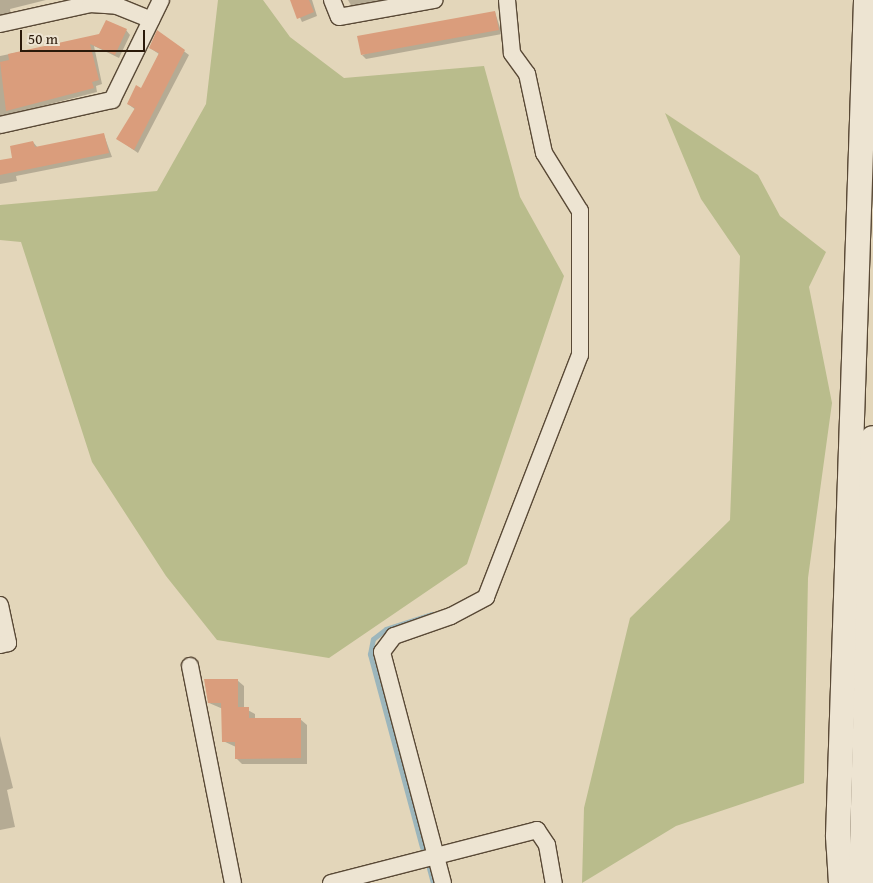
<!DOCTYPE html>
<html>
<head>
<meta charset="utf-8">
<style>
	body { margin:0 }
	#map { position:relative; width:873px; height:883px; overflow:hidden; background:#e3d6ba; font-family:"Gentium Book Plus",serif }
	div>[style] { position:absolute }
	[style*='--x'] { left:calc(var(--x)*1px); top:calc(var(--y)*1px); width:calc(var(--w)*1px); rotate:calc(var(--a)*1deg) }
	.green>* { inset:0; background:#b9bc8c }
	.shadow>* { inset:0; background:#0003 }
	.stream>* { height:5px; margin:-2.5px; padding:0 2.5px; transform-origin:2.5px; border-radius:2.5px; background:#9cb6bc }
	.building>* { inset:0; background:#da9d7c }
	.roads { filter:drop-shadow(1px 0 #594936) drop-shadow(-1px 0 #594936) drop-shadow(0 1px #594936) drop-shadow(0 -1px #594936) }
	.street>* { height:16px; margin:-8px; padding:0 8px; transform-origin:8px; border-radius:8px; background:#ede4d2 }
	.secondary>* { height:24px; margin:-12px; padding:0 12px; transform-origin:12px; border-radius:12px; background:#ede4d2 }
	span { translate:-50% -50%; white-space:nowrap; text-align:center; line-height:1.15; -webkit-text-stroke:5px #ede4d2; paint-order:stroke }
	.scale { position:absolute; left:20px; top:30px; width:125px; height:22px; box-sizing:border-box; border:2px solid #2b1a0a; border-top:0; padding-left:6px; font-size:15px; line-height:18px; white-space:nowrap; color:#2b1a0a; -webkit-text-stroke:4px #ede4d2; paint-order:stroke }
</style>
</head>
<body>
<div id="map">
	<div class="green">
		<i style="clip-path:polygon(218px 0,263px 0,290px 37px,344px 78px,484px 66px,520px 197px,564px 276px,467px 564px,329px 658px,217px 640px,166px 576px,92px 462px,21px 242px,0 240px,0 205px,157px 191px,206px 104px)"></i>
		<i style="clip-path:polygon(665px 113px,758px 175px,780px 216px,826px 252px,809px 287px,832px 403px,808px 578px,804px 783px,676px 826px,582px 883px,584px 808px,630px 618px,730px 520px,740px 256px,701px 199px)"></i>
	</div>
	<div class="shadow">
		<i style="clip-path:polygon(0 0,46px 0,10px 9px,11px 15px,0 18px)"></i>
		<i style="clip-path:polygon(292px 0,312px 0,317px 16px,302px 22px)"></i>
		<i style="clip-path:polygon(348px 0,383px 0,352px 7px)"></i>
		<i style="clip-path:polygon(495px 12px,502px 34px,366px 59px,362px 55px)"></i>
		<i style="clip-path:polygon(126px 30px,130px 35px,119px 58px,94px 46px,102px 84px,96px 86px,97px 92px,0 117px,0 56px)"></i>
		<i style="clip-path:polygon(158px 32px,189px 55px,138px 153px,118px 139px,136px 110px,128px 104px,142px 90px,159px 54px,150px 48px)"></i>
		<i style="clip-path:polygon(104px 135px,112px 157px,16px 176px,17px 181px,0 184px,0 162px,14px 159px,33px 142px,38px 148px)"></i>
		<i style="clip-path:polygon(237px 680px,244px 686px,244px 708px,255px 714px,255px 719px,300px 719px,307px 725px,307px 764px,242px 764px,236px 758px,236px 747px,223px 741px,223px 709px,209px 703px)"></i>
		<i style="clip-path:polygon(0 736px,13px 788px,7px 790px,15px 827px,0 830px)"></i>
	</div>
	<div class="stream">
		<i style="--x:422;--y:847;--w:200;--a:-105.1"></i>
		<i style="--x:370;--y:654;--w:15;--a:-79"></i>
		<i style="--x:373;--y:639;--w:16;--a:-38"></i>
		<i style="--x:386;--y:629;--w:48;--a:-18.1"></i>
		<i style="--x:429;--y:868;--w:16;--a:75"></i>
	</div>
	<div class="building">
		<i style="clip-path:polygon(290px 0,309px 0,314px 12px,297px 19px)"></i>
		<i style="clip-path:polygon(495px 11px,499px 30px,361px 55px,357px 36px)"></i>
		<i style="clip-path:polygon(106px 20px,127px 29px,115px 55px,90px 44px,99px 80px,92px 82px,94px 88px,6px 111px,0 62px,9px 60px,8px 54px,99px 34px)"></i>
		<i style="clip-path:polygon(157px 30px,185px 50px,134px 150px,116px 139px,135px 108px,127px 104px,136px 85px,141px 88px,159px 53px,149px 48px)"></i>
		<i style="clip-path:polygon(104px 133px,109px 153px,0 175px,0 160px,12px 158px,10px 146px,33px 141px,35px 147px)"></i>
		<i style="clip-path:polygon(204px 679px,238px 679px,238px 707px,249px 707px,249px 718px,301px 718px,301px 758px,235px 759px,235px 742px,222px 742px,221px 703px,208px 703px)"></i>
	</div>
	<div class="roads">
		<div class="street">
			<i style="--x:332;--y:0;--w:18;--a:68"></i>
			<i style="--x:339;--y:17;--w:97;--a:-10.1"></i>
			<i style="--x:0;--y:24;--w:92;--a:-12.5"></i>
			<i style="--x:90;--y:4;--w:27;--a:4"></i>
			<i style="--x:117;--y:6;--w:37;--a:22"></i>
			<i style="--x:0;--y:125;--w:115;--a:-12.6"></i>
			<i style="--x:112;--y:100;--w:111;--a:-63.9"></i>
			<i style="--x:0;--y:605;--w:39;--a:78"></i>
			<i style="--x:8;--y:643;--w:8;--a:166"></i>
			<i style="--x:190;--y:666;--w:221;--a:78.8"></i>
			<i style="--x:331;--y:883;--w:213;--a:-14.4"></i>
			<i style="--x:537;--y:830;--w:18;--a:56"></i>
			<i style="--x:547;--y:845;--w:39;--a:80"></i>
			<i style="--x:443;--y:883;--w:239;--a:-104.8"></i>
			<i style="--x:382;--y:652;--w:20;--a:-53"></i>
			<i style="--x:394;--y:636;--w:60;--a:-19.3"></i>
			<i style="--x:451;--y:616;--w:40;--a:-28"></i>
			<i style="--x:486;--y:597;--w:260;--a:-68.8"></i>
			<i style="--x:580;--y:355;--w:144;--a:-90"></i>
			<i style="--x:580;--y:211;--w:68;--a:-121.8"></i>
			<i style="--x:544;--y:153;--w:81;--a:-102.1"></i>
			<i style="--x:527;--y:74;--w:26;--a:-126"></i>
			<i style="--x:512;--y:53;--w:53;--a:-95.4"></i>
		</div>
		<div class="secondary">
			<i style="--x:841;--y:883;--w:47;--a:-93.7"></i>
			<i style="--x:838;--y:836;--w:836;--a:-88.08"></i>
			<i style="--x:861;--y:883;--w:445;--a:-88.5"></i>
		</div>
	</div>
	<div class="scale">50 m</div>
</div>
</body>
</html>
